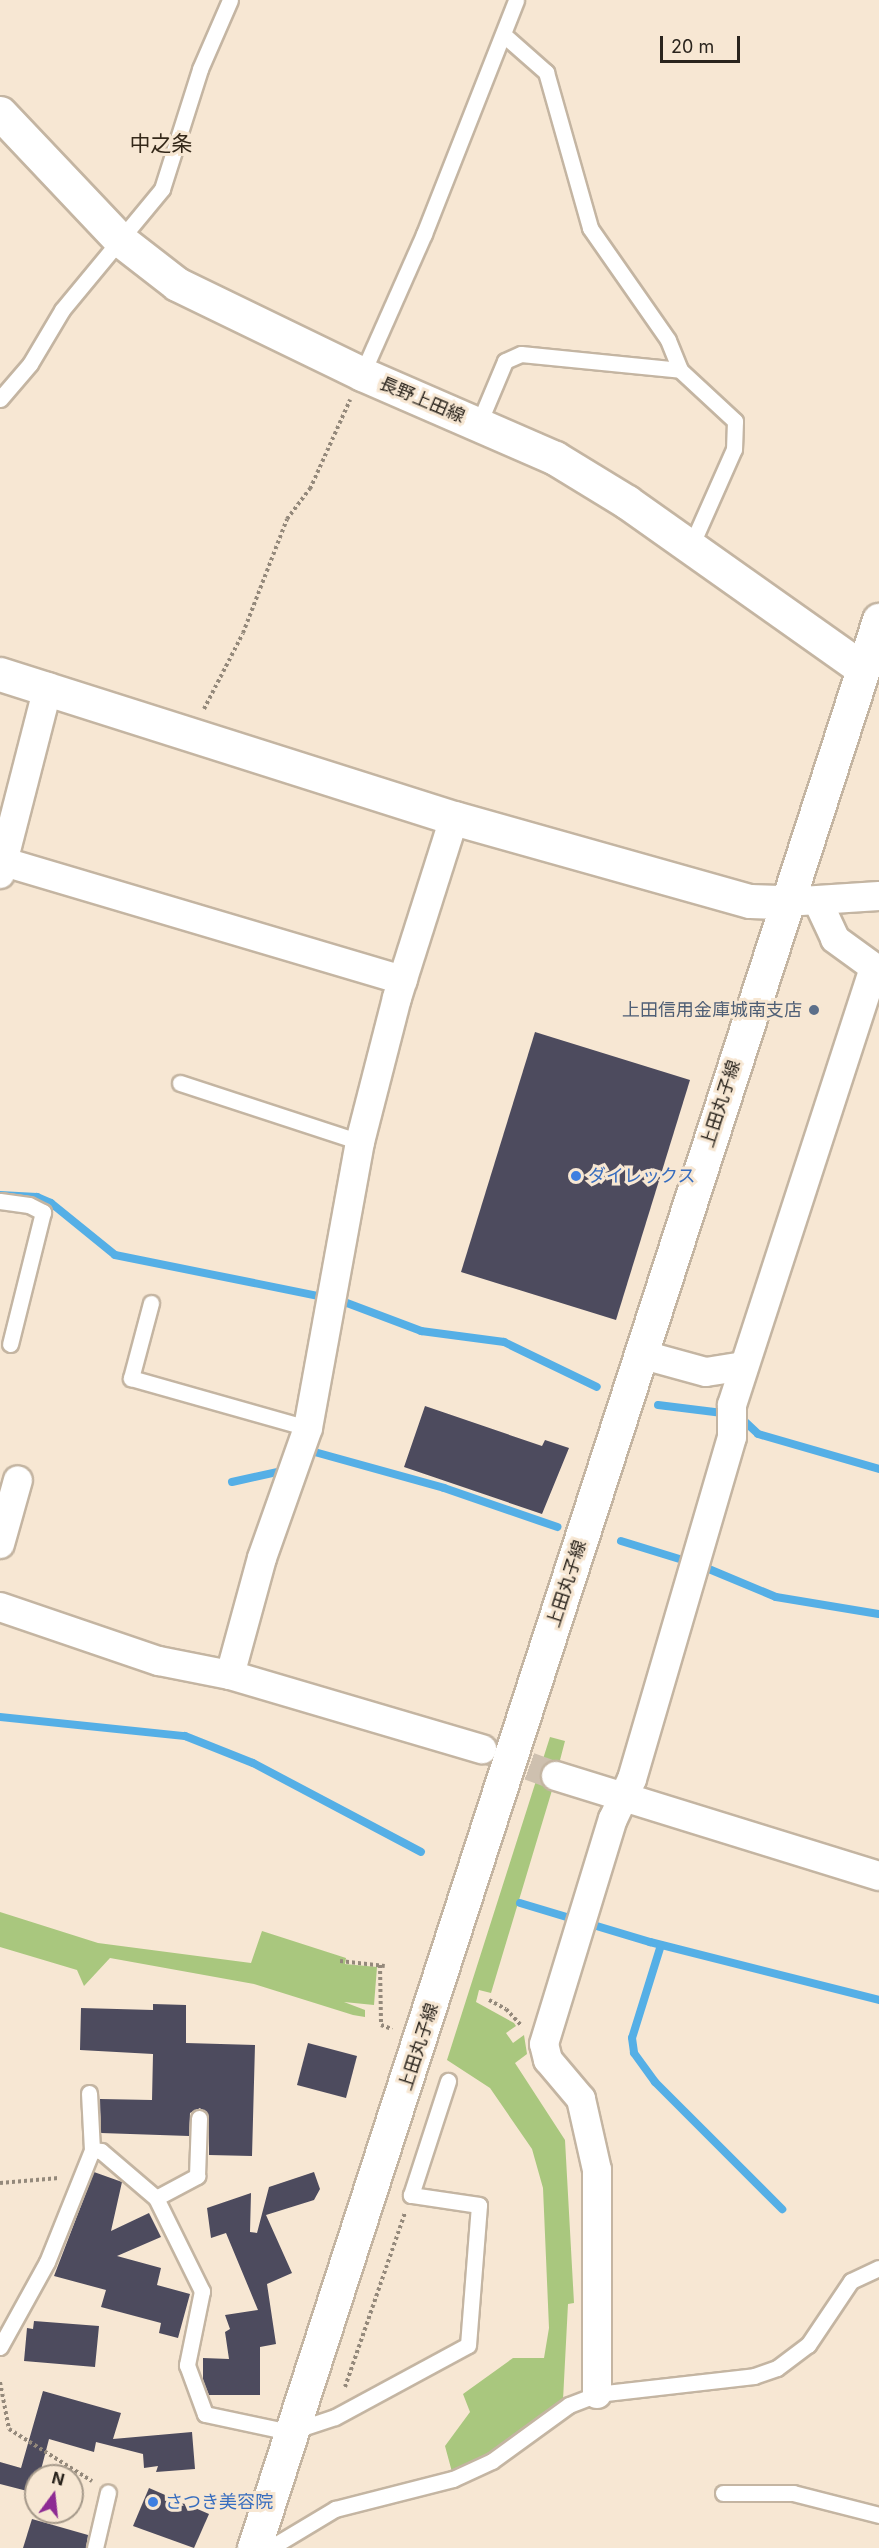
<!DOCTYPE html>
<html>
<head>
<meta charset="utf-8">
<style>
	body { margin:0 }
	#map { position:relative; width:879px; height:2548px; overflow:hidden; background:#f7e7d3; font-family:Inter,"Noto Sans JP",sans-serif }
	div>[style] { position:absolute }
	[style*='--x'] { left:calc(var(--x)*1px); top:calc(var(--y)*1px); width:calc(var(--w)*1px); rotate:calc(var(--a)*1deg) }
	.green>* { inset:0; background:#a9c77e }
	.stream>* { height:8px; margin:-4px; padding:0 4px; transform-origin:4px; border-radius:4px; background:#55afe6 }
	.building>* { inset:0; background:#4d4b5e }
	.street-tunnel>* { height:28px; margin-top:-14px; transform-origin:0; background:repeating-linear-gradient(90deg,#cec0af 0 28px,transparent 0 42px) }
	.path>* { height:4px; margin-top:-2px; transform-origin:0; background:repeating-linear-gradient(90deg,#94897b 0 3px,transparent 0 6px) }
	.roads { filter:drop-shadow(2px 0 #c4b5a2) drop-shadow(-2px 0 #c4b5a2) drop-shadow(0 2px #c4b5a2) drop-shadow(0 -2px #c4b5a2) }
	.lane>* { height:15px; margin:-7.5px; padding:0 7.5px; transform-origin:7.5px; border-radius:7.5px; background:#fff }
	.street>* { height:28px; margin:-14px; padding:0 14px; transform-origin:14px; border-radius:14px; background:#fff }
	.secondary>* { height:33px; margin:-16.5px; padding:0 16.5px; transform-origin:16.5px; border-radius:16.5px; background:#fff }
	.primary>* { height:33px; margin:-16.5px; padding:0 16.5px; transform-origin:16.5px; border-radius:16.5px; background:#fff }
	.dots>* { width:16px; height:16px; translate:-50% -50%; box-sizing:border-box; border:3px solid #f7e7d3; border-radius:50% }
	span { translate:-50% -50%; white-space:nowrap; text-align:center; line-height:1.15; -webkit-text-stroke:6px #f7e7d3; paint-order:stroke }
	.street-label { font-size:18px; color:#2a241d }
	.service-label { font-size:18px; color:#4e5e75 }
	.right { translate:-100% -50%; text-align:right }
	.shop-label { font-size:18px; color:#366cbe }
	.left { translate:0 -50%; text-align:left }
	.quarter-label { font-size:21px; color:#342819 }
	.north { position:absolute; left:24px; top:2464px; width:60px; height:60px; box-sizing:border-box; background:#f7e7d3; border:2px solid #a5998a; border-radius:50%; rotate:15deg; font-size:16px; font-weight:700; line-height:24px; text-align:center; color:#2a241d }
	.north::after { content:''; display:block; margin:auto; width:21px; height:27px; background:#8d2b93; clip-path:polygon(50% 0,100% 100%,50% 72%,0 100%) }
	.scale { position:absolute; left:660px; top:36px; width:80px; height:27px; box-sizing:border-box; border:3px solid #2a241d; border-top:0; padding-left:8px; font-size:18px; line-height:21px; white-space:nowrap; color:#2a241d; -webkit-text-stroke:4px #f7e7d3; paint-order:stroke }
</style>
</head>
<body>
<div id="map">
	<div class="green">
		<i style="clip-path:polygon(550px 1737px,565px 1741px,553px 1787px,491px 1993px,479px 1990px,476px 2002px,514px 2023px,516px 2026px,506px 2033px,513px 2043px,524px 2035px,527px 2054px,515px 2063px,565px 2140px,574px 2303px,568px 2304px,563px 2400px,511px 2441px,452px 2472px,445px 2446px,470px 2412px,463px 2394px,513px 2358px,544px 2358px,549px 2328px,543px 2188px,532px 2149px,490px 2088px,447px 2060px)"></i>
		<i style="clip-path:polygon(0 1912px,98px 1943px,251px 1963px,262px 1931px,346px 1958px,345px 1964px,377px 1967px,374px 2005px,344px 2002px,365px 2010px,365px 2017px,353px 2015px,254px 1984px,110px 1958px,84px 1986px,77px 1970px,0 1947px)"></i>
	</div>
	<div class="stream">
		<i style="--x:0;--y:1195;--w:37;--a:3"></i>
		<i style="--x:37;--y:1197;--w:15;--a:23"></i>
		<i style="--x:51;--y:1203;--w:82;--a:39.1"></i>
		<i style="--x:115;--y:1255;--w:228;--a:11.4"></i>
		<i style="--x:339;--y:1300;--w:88;--a:20.7"></i>
		<i style="--x:421;--y:1331;--w:84;--a:7.5"></i>
		<i style="--x:504;--y:1342;--w:103;--a:25.8"></i>
		<i style="--x:658;--y:1405;--w:65;--a:7"></i>
		<i style="--x:741;--y:1418;--w:23;--a:43"></i>
		<i style="--x:758;--y:1434;--w:126;--a:16.1"></i>
		<i style="--x:306;--y:1455;--w:6;--a:-39"></i>
		<i style="--x:311;--y:1451;--w:138;--a:15.5"></i>
		<i style="--x:444;--y:1488;--w:120;--a:19"></i>
		<i style="--x:232;--y:1482;--w:55;--a:-12.5"></i>
		<i style="--x:621;--y:1541;--w:68;--a:17.1"></i>
		<i style="--x:704;--y:1567;--w:78;--a:22.6"></i>
		<i style="--x:776;--y:1597;--w:104;--a:9.4"></i>
		<i style="--x:0;--y:1717;--w:186;--a:5.9"></i>
		<i style="--x:185;--y:1736;--w:73;--a:21.7"></i>
		<i style="--x:253;--y:1763;--w:190;--a:27.9"></i>
		<i style="--x:520;--y:1903;--w:136;--a:16.7"></i>
		<i style="--x:650;--y:1942;--w:236;--a:14.2"></i>
		<i style="--x:661;--y:1945;--w:97;--a:107.3"></i>
		<i style="--x:632;--y:2038;--w:15;--a:82"></i>
		<i style="--x:634;--y:2053;--w:36;--a:54"></i>
		<i style="--x:655;--y:2082;--w:180;--a:45"></i>
	</div>
	<div class="building">
		<i style="clip-path:polygon(535px 1032px,690px 1080px,616px 1320px,461px 1272px)"></i>
		<i style="clip-path:polygon(425px 1406px,542px 1446px,545px 1440px,569px 1448px,542px 1514px,404px 1467px)"></i>
		<i style="clip-path:polygon(153px 2004px,186px 2005px,186px 2043px,255px 2045px,252px 2156px,209px 2155px,209px 2118px,200px 2108px,190px 2113px,189px 2136px,101px 2133px,100px 2099px,152px 2100px,153px 2054px,80px 2050px,81px 2008px,153px 2010px)"></i>
		<i style="clip-path:polygon(308px 2043px,357px 2056px,346px 2098px,297px 2085px)"></i>
		<i style="clip-path:polygon(94px 2172px,122px 2182px,111px 2231px,149px 2213px,161px 2237px,117px 2256px,161px 2268px,157px 2285px,190px 2294px,178px 2338px,159px 2333px,161px 2323px,101px 2307px,106px 2290px,54px 2276px)"></i>
		<i style="clip-path:polygon(314px 2172px,320px 2189px,314px 2200px,266px 2215px,292px 2273px,267px 2284px,276px 2344px,260px 2347px,260px 2395px,209px 2395px,203px 2380px,203px 2358px,229px 2359px,225px 2332px,230px 2329px,225px 2315px,258px 2310px,226px 2233px,211px 2238px,207px 2208px,251px 2193px,250px 2232px,257px 2233px,269px 2187px)"></i>
		<i style="clip-path:polygon(34px 2321px,99px 2326px,95px 2367px,24px 2361px,27px 2328px,33px 2329px)"></i>
		<i style="clip-path:polygon(43px 2391px,121px 2413px,113px 2439px,192px 2432px,195px 2469px,156px 2472px,158px 2466px,144px 2468px,143px 2454px,96px 2442px,94px 2452px,49px 2439px,35px 2493px,0 2484px,0 2462px,21px 2468px)"></i>
		<i style="clip-path:polygon(149px 2488px,209px 2514px,194px 2548px,133px 2526px)"></i>
		<i style="clip-path:polygon(32px 2519px,88px 2535px,86px 2548px,23px 2548px)"></i>
	</div>
	<div class="street-tunnel">
		<i style="--x:490;--y:1752;--w:70;--a:20"></i>
	</div>
	<div class="path">
		<i style="--x:204;--y:709;--w:85;--a:-62.8"></i>
		<i style="--x:243;--y:633;--w:122;--a:-68.9"></i>
		<i style="--x:287;--y:519;--w:38;--a:-53"></i>
		<i style="--x:310;--y:489;--w:98;--a:-65.8"></i>
		<i style="--x:340;--y:1961;--w:45;--a:6.3"></i>
		<i style="--x:380;--y:1965;--w:60;--a:89"></i>
		<i style="--x:381;--y:2025;--w:12;--a:20"></i>
		<i style="--x:489;--y:2000;--w:19;--a:28"></i>
		<i style="--x:506;--y:2009;--w:22;--a:47"></i>
		<i style="--x:0;--y:2183;--w:59;--a:-4.8"></i>
		<i style="--x:0;--y:2382;--w:48;--a:79.2"></i>
		<i style="--x:9;--y:2429;--w:98;--a:32.1"></i>
		<i style="--x:345;--y:2387;--w:184;--a:-71"></i>
	</div>
	<div class="roads">
		<div class="lane">
			<i style="--x:505;--y:36;--w:55;--a:41.3"></i>
			<i style="--x:546;--y:72;--w:162;--a:74.2"></i>
			<i style="--x:590;--y:228;--w:136;--a:55.1"></i>
			<i style="--x:668;--y:340;--w:32;--a:68"></i>
			<i style="--x:680;--y:370;--w:75;--a:42.8"></i>
			<i style="--x:735;--y:421;--w:28;--a:92"></i>
			<i style="--x:734;--y:449;--w:106;--a:113.9"></i>
			<i style="--x:362;--y:374;--w:153;--a:-66.1"></i>
			<i style="--x:424;--y:234;--w:251;--a:-68.5"></i>
			<i style="--x:0;--y:399;--w:46;--a:-49.4"></i>
			<i style="--x:30;--y:364;--w:63;--a:-59.3"></i>
			<i style="--x:62;--y:310;--w:157;--a:-50.4"></i>
			<i style="--x:162;--y:189;--w:126;--a:-72.4"></i>
			<i style="--x:200;--y:69;--w:75;--a:-66.5"></i>
			<i style="--x:479;--y:423;--w:67;--a:-67.2"></i>
			<i style="--x:505;--y:361;--w:17;--a:-24"></i>
			<i style="--x:521;--y:354;--w:160;--a:5.7"></i>
			<i style="--x:180;--y:1083;--w:189;--a:18.1"></i>
			<i style="--x:0;--y:1201;--w:29;--a:8"></i>
			<i style="--x:29;--y:1205;--w:16;--a:27"></i>
			<i style="--x:43;--y:1212;--w:136;--a:104"></i>
			<i style="--x:151;--y:1303;--w:78;--a:104.9"></i>
			<i style="--x:131;--y:1378;--w:184;--a:15.8"></i>
			<i style="--x:92;--y:2150;--w:9;--a:6"></i>
			<i style="--x:101;--y:2151;--w:72;--a:40.5"></i>
			<i style="--x:156;--y:2198;--w:104;--a:63.7"></i>
			<i style="--x:202;--y:2291;--w:76;--a:101.5"></i>
			<i style="--x:187;--y:2365;--w:52;--a:69.8"></i>
			<i style="--x:205;--y:2414;--w:87;--a:12"></i>
			<i style="--x:290;--y:2432;--w:47;--a:-18.4"></i>
			<i style="--x:335;--y:2417;--w:151;--a:-28.4"></i>
			<i style="--x:468;--y:2345;--w:140;--a:-85.5"></i>
			<i style="--x:479;--y:2205;--w:69;--a:-171.6"></i>
			<i style="--x:411;--y:2195;--w:120;--a:-72"></i>
			<i style="--x:156;--y:2198;--w:47;--a:-28.2"></i>
			<i style="--x:197;--y:2176;--w:58;--a:-88"></i>
			<i style="--x:0;--y:2347;--w:97;--a:-61.1"></i>
			<i style="--x:47;--y:2262;--w:121;--a:-68.1"></i>
			<i style="--x:92;--y:2150;--w:57;--a:-93"></i>
			<i style="--x:723;--y:2493;--w:70;--a:0"></i>
			<i style="--x:793;--y:2493;--w:89;--a:14.3"></i>
			<i style="--x:95;--y:2548;--w:57;--a:-76.9"></i>
			<i style="--x:270;--y:2548;--w:76;--a:-31"></i>
			<i style="--x:335;--y:2509;--w:122;--a:-14.3"></i>
			<i style="--x:453;--y:2479;--w:43;--a:-24.8"></i>
			<i style="--x:492;--y:2461;--w:95;--a:-36"></i>
			<i style="--x:569;--y:2405;--w:30;--a:-21"></i>
			<i style="--x:597;--y:2394;--w:158;--a:-6.5"></i>
			<i style="--x:754;--y:2376;--w:24;--a:-19"></i>
			<i style="--x:777;--y:2368;--w:39;--a:-37"></i>
			<i style="--x:808;--y:2345;--w:77;--a:-56.1"></i>
			<i style="--x:851;--y:2281;--w:31;--a:-25"></i>
		</div>
		<div class="street">
			<i style="--x:4;--y:862;--w:416;--a:16.5"></i>
			<i style="--x:0;--y:874;--w:193;--a:-75.6"></i>
			<i style="--x:786;--y:902;--w:93;--a:-3.7"></i>
			<i style="--x:819;--y:904;--w:38;--a:65"></i>
			<i style="--x:835;--y:939;--w:54;--a:36"></i>
			<i style="--x:640;--y:1354;--w:68;--a:15.3"></i>
			<i style="--x:706;--y:1372;--w:38;--a:-9"></i>
			<i style="--x:0;--y:1544;--w:66;--a:-74.3"></i>
			<i style="--x:0;--y:1607;--w:168;--a:18.8"></i>
			<i style="--x:159;--y:1661;--w:72;--a:11.2"></i>
			<i style="--x:230;--y:1675;--w:263;--a:16.4"></i>
			<i style="--x:230;--y:1675;--w:121;--a:-74.7"></i>
			<i style="--x:262;--y:1558;--w:138;--a:-70.5"></i>
			<i style="--x:308;--y:1428;--w:291;--a:-79.7"></i>
			<i style="--x:360;--y:1142;--w:149;--a:-75.6"></i>
			<i style="--x:397;--y:998;--w:189;--a:-72.4"></i>
			<i style="--x:556;--y:1776;--w:338;--a:17.2"></i>
			<i style="--x:597;--y:2394;--w:224;--a:-90"></i>
			<i style="--x:597;--y:2170;--w:73;--a:-102.7"></i>
			<i style="--x:581;--y:2099;--w:51;--a:-130.2"></i>
			<i style="--x:548;--y:2060;--w:16;--a:-104"></i>
			<i style="--x:544;--y:2044;--w:235;--a:-73"></i>
			<i style="--x:613;--y:1819;--w:44;--a:-64.6"></i>
			<i style="--x:632;--y:1779;--w:356;--a:-73.7"></i>
			<i style="--x:732;--y:1437;--w:32;--a:-90"></i>
			<i style="--x:732;--y:1405;--w:459;--a:-72"></i>
		</div>
		<div class="secondary">
			<i style="--x:0;--y:674;--w:476;--a:17.6"></i>
			<i style="--x:454;--y:818;--w:307;--a:15.7"></i>
			<i style="--x:750;--y:901;--w:36;--a:2"></i>
		</div>
		<div class="primary">
			<i style="--x:0;--y:113;--w:173;--a:46.6"></i>
			<i style="--x:119;--y:239;--w:73;--a:37.8"></i>
			<i style="--x:177;--y:284;--w:206;--a:25.9"></i>
			<i style="--x:362;--y:374;--w:210;--a:23.5"></i>
			<i style="--x:555;--y:458;--w:84;--a:31.4"></i>
			<i style="--x:627;--y:502;--w:289;--a:35.3"></i>
			<i style="--x:254;--y:2548;--w:2027;--a:-72.04"></i>
		</div>
	</div>
	<div class="dots">
		<i style="left:814px;top:1010px;background:#5c6f8a"></i>
		<i style="left:576px;top:1176px;background:#3f7fe0"></i>
		<i style="left:153px;top:2502px;background:#3f7fe0"></i>
	</div>
	<div class="street-label">
		<span style="left:422px;top:400px;rotate:23deg">長野上田線</span>
		<span style="left:721px;top:1104px;rotate:-72deg">上田丸子線</span>
		<span style="left:567px;top:1584px;rotate:-72deg">上田丸子線</span>
		<span style="left:419px;top:2047px;rotate:-72deg">上田丸子線</span>
	</div>
	<div class="service-label">
		<span class="right" style="left:802px;top:1010px">上田信用金庫城南支店</span>
	</div>
	<div class="shop-label">
		<span class="left" style="left:588px;top:1176px">ダイレックス</span>
		<span class="left" style="left:165px;top:2502px">さつき美容院</span>
	</div>
	<div class="quarter-label">
		<span style="left:161px;top:144px">中之条</span>
	</div>
	<div class="north">N</div>
	<div class="scale">20 m</div>
</div>
</body>
</html>
